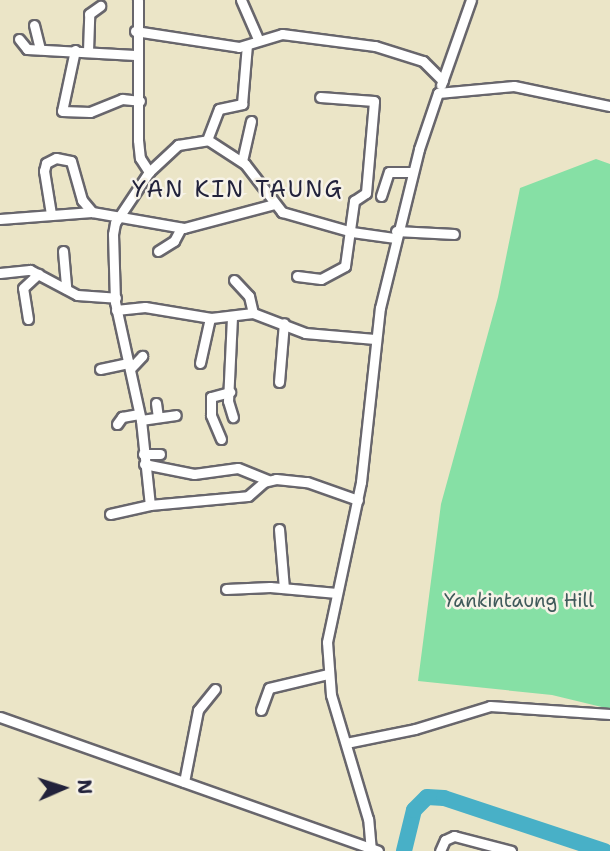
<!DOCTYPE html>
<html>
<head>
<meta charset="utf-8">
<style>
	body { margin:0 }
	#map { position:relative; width:610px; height:851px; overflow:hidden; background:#ebe5c7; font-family:"Shantell Sans",sans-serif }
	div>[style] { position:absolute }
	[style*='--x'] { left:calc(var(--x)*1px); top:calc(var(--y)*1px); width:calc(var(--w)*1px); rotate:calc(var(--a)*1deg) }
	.green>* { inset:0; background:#86e0a5 }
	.river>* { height:16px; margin:-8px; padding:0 8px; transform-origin:8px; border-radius:8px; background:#48b0c7 }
	.roads { filter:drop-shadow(2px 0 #68666c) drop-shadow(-2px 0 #68666c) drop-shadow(0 2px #68666c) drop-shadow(0 -2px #68666c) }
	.minor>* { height:9px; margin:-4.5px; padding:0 4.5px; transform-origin:4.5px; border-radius:4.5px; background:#fff }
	span { translate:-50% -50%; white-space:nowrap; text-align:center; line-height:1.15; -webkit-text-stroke:5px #f7f3e8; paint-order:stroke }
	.park-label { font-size:19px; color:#405b5b }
	.quarter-label { font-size:23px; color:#22223b; letter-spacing:2px }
	.north { position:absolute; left:28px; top:753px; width:70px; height:70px; -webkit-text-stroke:5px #f7f3e8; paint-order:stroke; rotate:87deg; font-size:19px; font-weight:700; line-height:28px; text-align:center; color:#22223b }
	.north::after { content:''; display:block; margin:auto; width:24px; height:32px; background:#22223b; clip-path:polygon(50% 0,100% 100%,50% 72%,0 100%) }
</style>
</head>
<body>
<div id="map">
	<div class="green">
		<i style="clip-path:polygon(596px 159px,610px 164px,610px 709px,552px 695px,418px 681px,441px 504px,498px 297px,520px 188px)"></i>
	</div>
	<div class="river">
		<i style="--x:404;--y:851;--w:42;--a:-76.3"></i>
		<i style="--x:414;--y:810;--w:18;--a:-45"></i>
		<i style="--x:427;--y:797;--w:17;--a:3"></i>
		<i style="--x:444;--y:798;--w:169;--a:18.3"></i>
	</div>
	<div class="roads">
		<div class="minor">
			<i style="--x:138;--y:0;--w:140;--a:90"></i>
			<i style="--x:138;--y:140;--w:18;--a:84"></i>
			<i style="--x:140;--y:158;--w:17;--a:57"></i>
			<i style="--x:149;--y:172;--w:40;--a:-43"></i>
			<i style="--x:178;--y:145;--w:30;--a:-9"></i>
			<i style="--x:208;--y:140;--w:44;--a:33"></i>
			<i style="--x:245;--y:164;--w:61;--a:52.4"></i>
			<i style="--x:282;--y:212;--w:73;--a:15.9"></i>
			<i style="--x:352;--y:232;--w:42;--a:8.1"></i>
			<i style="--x:241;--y:0;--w:43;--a:66.4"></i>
			<i style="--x:34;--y:25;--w:25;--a:76"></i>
			<i style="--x:135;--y:31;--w:105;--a:8.7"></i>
			<i style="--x:239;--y:47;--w:45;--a:-16.8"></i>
			<i style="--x:282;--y:34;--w:94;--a:7.4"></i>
			<i style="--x:375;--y:46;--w:50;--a:17.4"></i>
			<i style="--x:423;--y:61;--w:28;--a:45"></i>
			<i style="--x:19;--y:39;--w:13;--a:51"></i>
			<i style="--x:27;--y:49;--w:108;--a:3.2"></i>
			<i style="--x:75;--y:50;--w:62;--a:102"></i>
			<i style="--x:62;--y:111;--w:28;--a:2"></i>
			<i style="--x:90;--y:112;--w:35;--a:-22"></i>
			<i style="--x:122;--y:99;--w:18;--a:6"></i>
			<i style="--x:88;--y:51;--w:37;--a:-88"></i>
			<i style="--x:89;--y:14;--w:14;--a:-36"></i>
			<i style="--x:441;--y:85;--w:90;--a:-70.6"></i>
			<i style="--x:207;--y:140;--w:33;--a:-69"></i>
			<i style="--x:219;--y:109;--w:24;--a:-12"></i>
			<i style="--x:242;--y:104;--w:59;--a:-85.2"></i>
			<i style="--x:242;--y:161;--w:41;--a:-77.3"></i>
			<i style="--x:149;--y:172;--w:61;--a:123.7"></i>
			<i style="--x:115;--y:223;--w:11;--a:100"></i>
			<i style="--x:113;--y:234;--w:68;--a:88.3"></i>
			<i style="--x:115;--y:302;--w:121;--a:77.6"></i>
			<i style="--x:141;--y:420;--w:85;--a:84"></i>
			<i style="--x:150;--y:505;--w:98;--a:-5.2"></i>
			<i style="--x:248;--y:496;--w:21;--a:-41"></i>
			<i style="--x:264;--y:482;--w:12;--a:-14"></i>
			<i style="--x:276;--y:479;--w:31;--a:6"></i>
			<i style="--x:307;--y:482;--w:54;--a:19.4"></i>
			<i style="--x:381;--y:196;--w:25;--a:-72"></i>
			<i style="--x:389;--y:172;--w:23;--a:0"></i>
			<i style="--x:51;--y:214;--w:44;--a:-99.2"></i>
			<i style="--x:44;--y:171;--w:8;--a:-76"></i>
			<i style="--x:46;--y:163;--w:11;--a:-27"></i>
			<i style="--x:56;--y:158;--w:15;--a:11"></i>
			<i style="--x:71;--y:161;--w:41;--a:74.2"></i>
			<i style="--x:82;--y:200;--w:16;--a:50"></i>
			<i style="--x:92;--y:212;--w:93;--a:9.9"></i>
			<i style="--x:184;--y:228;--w:93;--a:-14.9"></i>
			<i style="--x:0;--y:219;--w:92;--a:-4.4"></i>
			<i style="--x:396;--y:231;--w:58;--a:3"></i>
			<i style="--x:63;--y:251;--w:38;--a:85"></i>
			<i style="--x:158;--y:251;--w:19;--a:-32"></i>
			<i style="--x:174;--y:241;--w:15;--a:-62"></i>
			<i style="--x:0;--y:273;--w:30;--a:-6"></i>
			<i style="--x:30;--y:270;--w:53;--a:28"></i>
			<i style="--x:77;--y:295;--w:39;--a:4"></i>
			<i style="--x:297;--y:276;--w:24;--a:7"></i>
			<i style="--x:321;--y:279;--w:27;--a:-28"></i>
			<i style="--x:345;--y:266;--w:66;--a:-82.1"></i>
			<i style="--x:354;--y:201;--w:14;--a:-34"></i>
			<i style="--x:366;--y:193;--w:92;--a:-85"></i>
			<i style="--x:374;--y:101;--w:54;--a:-175.8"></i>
			<i style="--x:234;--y:280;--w:22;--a:47"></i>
			<i style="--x:249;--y:296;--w:17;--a:77"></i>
			<i style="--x:116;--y:310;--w:29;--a:-6"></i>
			<i style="--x:145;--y:307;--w:67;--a:9.5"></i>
			<i style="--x:211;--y:318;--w:42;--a:-6.8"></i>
			<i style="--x:253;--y:313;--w:56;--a:21"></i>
			<i style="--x:305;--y:333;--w:70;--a:4.9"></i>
			<i style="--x:232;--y:317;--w:84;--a:92.7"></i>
			<i style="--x:228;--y:401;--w:17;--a:73"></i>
			<i style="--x:28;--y:319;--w:31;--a:-99"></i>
			<i style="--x:23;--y:288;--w:21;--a:-43"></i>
			<i style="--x:200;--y:363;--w:46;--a:-77.5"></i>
			<i style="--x:100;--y:369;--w:30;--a:-12"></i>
			<i style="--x:130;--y:369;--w:18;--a:-47"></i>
			<i style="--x:279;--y:382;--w:59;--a:-85.2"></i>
			<i style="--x:156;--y:403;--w:14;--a:82"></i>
			<i style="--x:141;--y:420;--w:35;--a:-8"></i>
			<i style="--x:117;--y:424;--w:9;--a:-54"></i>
			<i style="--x:122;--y:417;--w:17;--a:-10"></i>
			<i style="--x:221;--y:439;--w:26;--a:-113"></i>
			<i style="--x:211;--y:415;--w:18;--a:-90"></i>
			<i style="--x:211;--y:397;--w:20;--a:-15"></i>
			<i style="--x:143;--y:454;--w:17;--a:0"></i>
			<i style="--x:144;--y:464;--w:51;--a:11.3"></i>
			<i style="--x:194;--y:474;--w:44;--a:-7.8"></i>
			<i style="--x:238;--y:468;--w:32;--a:22"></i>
			<i style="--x:110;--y:514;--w:41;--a:-12.7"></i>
			<i style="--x:279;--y:529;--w:59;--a:85.2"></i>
			<i style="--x:226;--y:589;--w:44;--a:-2.6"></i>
			<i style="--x:270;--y:587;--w:67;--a:5.1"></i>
			<i style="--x:261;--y:710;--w:23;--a:-70"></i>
			<i style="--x:269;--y:688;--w:61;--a:-13.3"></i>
			<i style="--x:0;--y:717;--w:401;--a:19.5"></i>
			<i style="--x:346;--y:743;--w:70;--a:-11.5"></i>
			<i style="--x:415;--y:729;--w:78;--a:-17"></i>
			<i style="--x:490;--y:706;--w:120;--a:3.8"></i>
			<i style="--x:184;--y:782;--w:73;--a:-79"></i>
			<i style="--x:198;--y:710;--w:27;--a:-51"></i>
			<i style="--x:371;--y:851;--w:32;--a:-95"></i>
			<i style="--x:368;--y:819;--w:129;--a:-106.6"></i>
			<i style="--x:331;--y:695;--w:53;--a:-94.3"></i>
			<i style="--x:327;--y:642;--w:164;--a:-78"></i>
			<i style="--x:361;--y:482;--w:175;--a:-83.8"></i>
			<i style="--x:380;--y:308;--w:164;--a:-76.2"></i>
			<i style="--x:419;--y:149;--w:59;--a:-71.3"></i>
			<i style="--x:438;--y:93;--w:76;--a:-5.3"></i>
			<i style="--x:514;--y:86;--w:98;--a:11.8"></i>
			<i style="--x:440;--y:851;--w:12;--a:-66"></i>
			<i style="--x:445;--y:840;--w:10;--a:-24"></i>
			<i style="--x:454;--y:836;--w:59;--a:14.7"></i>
		</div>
	</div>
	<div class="park-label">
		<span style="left:519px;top:601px">Yankintaung Hill</span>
	</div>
	<div class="quarter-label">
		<span style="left:238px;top:189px">YAN KIN TAUNG</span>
	</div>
	<div class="north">N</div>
</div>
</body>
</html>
